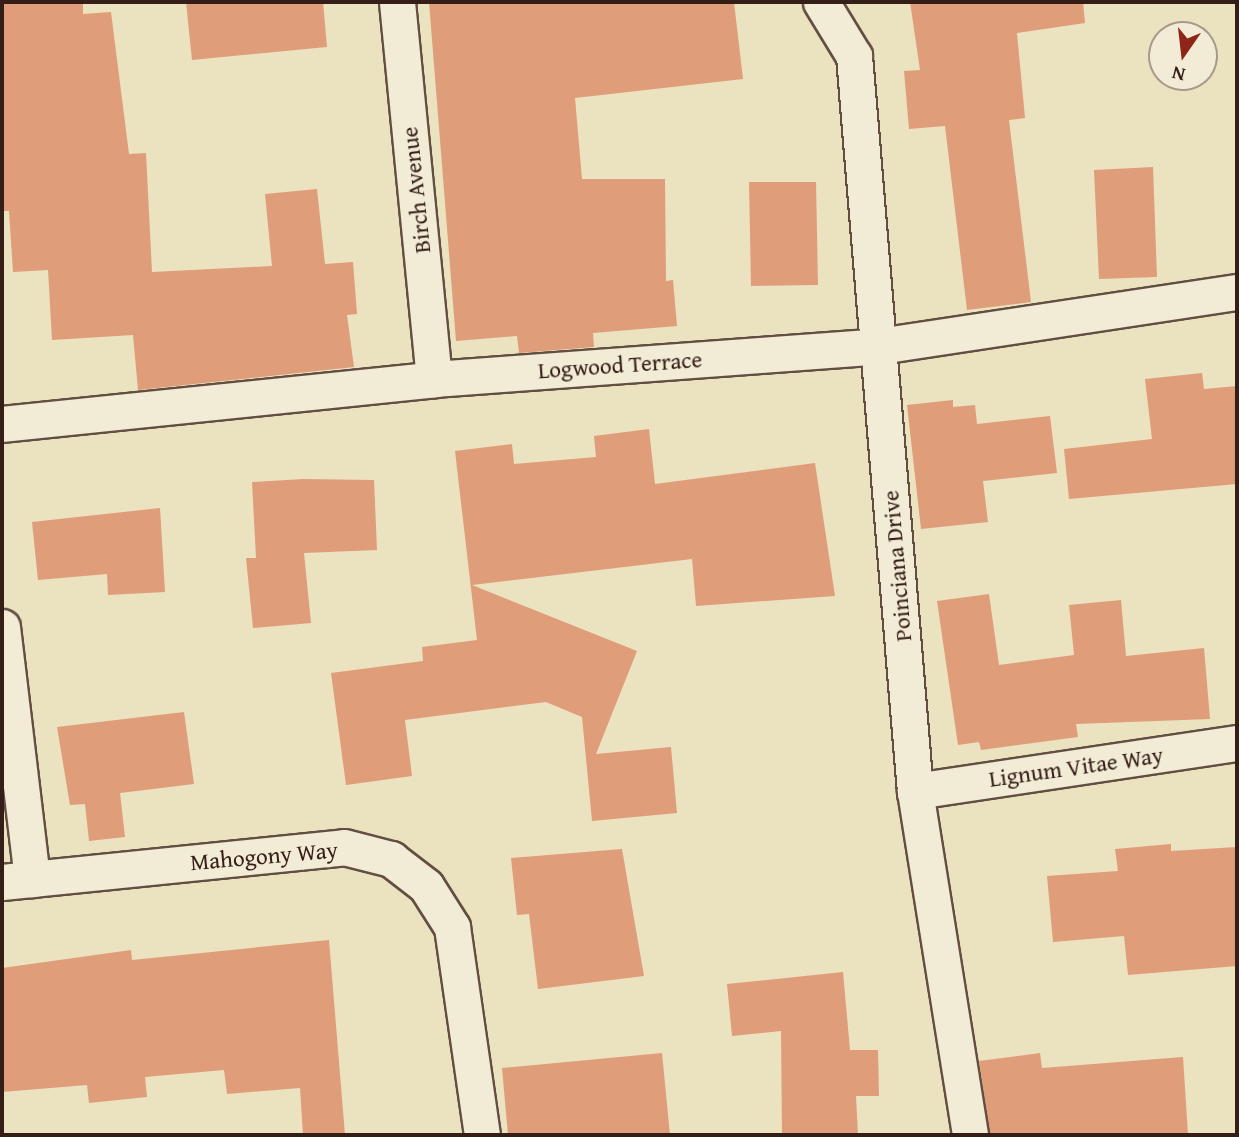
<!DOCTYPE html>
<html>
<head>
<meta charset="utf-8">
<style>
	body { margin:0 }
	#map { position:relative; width:1239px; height:1137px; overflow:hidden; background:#ebe2c0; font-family:"Gentium Book Plus",serif }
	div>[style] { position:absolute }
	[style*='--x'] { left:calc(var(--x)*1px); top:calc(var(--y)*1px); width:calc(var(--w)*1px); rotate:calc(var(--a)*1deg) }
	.building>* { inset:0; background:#df9d79 }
	.roads { filter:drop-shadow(2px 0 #624f41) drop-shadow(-2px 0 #624f41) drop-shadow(0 2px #624f41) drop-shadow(0 -2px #624f41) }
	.street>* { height:35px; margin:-17.5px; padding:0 17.5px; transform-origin:17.5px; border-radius:17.5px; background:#f2ecd6 }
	span { translate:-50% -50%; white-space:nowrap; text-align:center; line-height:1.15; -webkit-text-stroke:7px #f2ecd6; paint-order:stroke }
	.street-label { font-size:23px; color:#341e17 }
	.frame { position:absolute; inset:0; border:4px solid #341e17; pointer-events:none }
	.north { position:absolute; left:1148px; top:21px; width:70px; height:70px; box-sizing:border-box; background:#f2ecd6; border:2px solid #a69a8a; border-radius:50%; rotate:194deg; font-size:19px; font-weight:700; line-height:28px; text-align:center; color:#341e17 }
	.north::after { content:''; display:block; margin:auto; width:24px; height:32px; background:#8f2418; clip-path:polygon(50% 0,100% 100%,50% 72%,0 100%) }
</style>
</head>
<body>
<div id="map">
	<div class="building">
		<i style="clip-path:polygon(2px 2px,83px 2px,83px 14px,111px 12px,129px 154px,146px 153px,152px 272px,272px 266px,265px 194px,317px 189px,325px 264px,353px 262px,357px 314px,347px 315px,354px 367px,138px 390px,133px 335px,52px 340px,48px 270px,13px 272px,9px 211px,2px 211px)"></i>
		<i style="clip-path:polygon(186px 2px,323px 2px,327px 47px,192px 60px)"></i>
		<i style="clip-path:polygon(429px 2px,734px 2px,743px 79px,575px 98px,582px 179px,665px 179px,666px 281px,673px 280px,677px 326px,593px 333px,594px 347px,519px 353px,517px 336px,456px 341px)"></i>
		<i style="clip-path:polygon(910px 2px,1083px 2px,1085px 23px,1017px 33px,1025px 118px,1009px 120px,1031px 302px,967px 310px,945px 126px,909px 129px,904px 71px,920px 70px)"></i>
		<i style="clip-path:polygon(1153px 167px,1157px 277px,1099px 279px,1094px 170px)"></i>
		<i style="clip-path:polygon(749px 182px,816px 182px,818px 285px,751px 286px)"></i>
		<i style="clip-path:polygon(1202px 373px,1204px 389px,1237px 386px,1237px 484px,1069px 499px,1064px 449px,1152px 439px,1145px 379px)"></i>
		<i style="clip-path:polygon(953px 400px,953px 407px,975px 405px,977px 424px,1050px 416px,1057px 473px,983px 481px,988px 522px,921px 529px,907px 405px)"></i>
		<i style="clip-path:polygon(649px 429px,655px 484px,815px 463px,835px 596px,696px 606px,692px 559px,472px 585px,637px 651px,596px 754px,671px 747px,677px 813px,592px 821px,582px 717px,546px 702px,405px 720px,412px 776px,346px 785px,331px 673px,423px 661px,422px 647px,477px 640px,455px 451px,512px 444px,514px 464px,596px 457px,594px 436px)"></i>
		<i style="clip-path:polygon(303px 479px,374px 480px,377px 550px,304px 553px,311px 623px,253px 628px,246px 558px,256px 558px,252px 482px)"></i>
		<i style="clip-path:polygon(160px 508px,165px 592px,108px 595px,107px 574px,38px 580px,32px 522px)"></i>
		<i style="clip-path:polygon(989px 594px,999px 665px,1074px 655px,1069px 605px,1121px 600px,1126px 656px,1204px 648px,1210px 719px,1076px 724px,1078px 737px,981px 750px,979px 742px,958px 745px,937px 601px)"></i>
		<i style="clip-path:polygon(184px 712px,194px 784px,120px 793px,125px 837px,89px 841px,85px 804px,70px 805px,57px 727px)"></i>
		<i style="clip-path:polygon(1171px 844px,1171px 851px,1237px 847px,1237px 966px,1128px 975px,1124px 936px,1053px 942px,1047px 876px,1118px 871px,1115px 849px)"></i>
		<i style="clip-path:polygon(622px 849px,644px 976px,538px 989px,529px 914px,517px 915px,511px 858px)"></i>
		<i style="clip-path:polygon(329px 940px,345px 1135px,303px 1135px,300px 1088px,227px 1094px,224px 1070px,145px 1077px,147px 1097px,89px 1103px,87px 1085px,2px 1092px,2px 968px,131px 950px,132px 960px)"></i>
		<i style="clip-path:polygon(843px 972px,850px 1050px,878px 1050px,879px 1096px,856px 1096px,858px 1135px,782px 1135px,781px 1031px,732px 1036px,727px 984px)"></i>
		<i style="clip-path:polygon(662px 1053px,670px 1135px,508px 1135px,502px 1068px)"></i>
		<i style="clip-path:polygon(1040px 1053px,1042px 1068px,1183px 1057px,1188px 1135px,990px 1135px,979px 1061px)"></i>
	</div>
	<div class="roads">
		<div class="street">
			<i style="--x:397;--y:2;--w:379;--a:84.4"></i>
			<i style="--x:821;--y:2;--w:63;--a:58.6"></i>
			<i style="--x:854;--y:56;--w:738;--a:85.26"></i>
			<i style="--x:915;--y:791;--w:348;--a:80.9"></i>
			<i style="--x:2;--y:424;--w:434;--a:-5.9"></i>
			<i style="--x:434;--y:379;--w:446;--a:-4.2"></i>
			<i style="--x:879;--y:346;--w:362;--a:-8.6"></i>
			<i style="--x:2;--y:627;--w:254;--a:83.2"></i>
			<i style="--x:915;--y:791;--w:326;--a:-8.5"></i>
			<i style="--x:2;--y:882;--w:344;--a:-5.8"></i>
			<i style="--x:344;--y:847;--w:49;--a:14.3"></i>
			<i style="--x:391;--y:859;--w:44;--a:37.6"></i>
			<i style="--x:426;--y:886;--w:49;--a:57.6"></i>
			<i style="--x:452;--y:927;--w:210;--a:81.8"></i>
		</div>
	</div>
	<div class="street-label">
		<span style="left:416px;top:190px;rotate:-96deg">Birch Avenue</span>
		<span style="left:620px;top:365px;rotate:-4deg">Logwood Terrace</span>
		<span style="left:897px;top:566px;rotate:-95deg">Poinciana Drive</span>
		<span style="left:1076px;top:767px;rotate:-8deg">Lignum Vitae Way</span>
		<span style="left:264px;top:856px;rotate:-5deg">Mahogony Way</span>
	</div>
	<div class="frame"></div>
	<div class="north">N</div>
</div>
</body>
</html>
